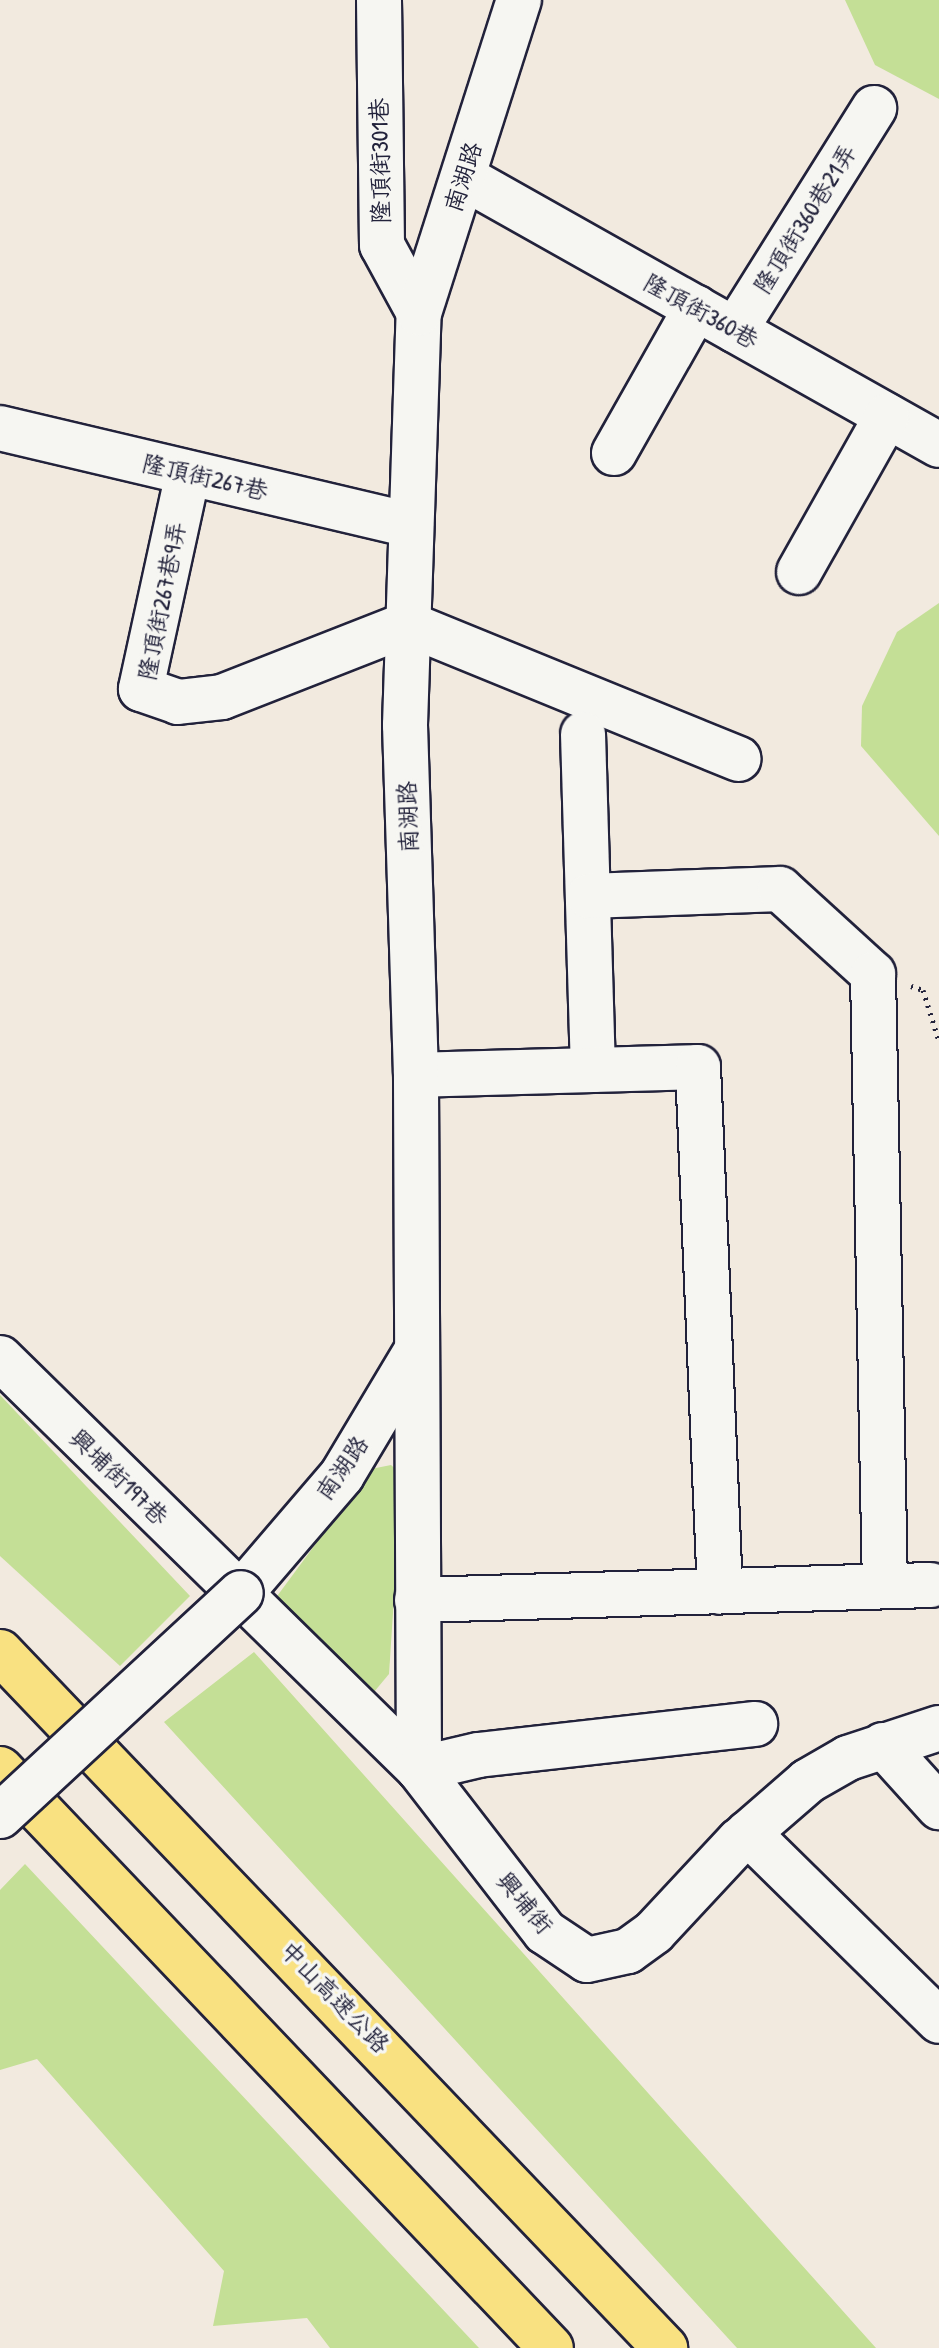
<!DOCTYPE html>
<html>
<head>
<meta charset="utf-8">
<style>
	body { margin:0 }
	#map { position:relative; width:939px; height:2348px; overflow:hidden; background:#f2eadf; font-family:"Patrick Hand","LXGW WenKai TC",sans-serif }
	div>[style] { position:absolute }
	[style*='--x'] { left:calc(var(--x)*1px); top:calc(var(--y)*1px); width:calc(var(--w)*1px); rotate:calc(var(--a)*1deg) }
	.green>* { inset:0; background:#c4df96 }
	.path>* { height:5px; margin-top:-2.5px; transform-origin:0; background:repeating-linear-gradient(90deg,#22223b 0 2px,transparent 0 8px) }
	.roads { filter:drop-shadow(2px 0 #22223b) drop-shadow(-2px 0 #22223b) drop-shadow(0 2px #22223b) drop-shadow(0 -2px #22223b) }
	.minor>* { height:44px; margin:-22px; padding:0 22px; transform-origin:22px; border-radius:22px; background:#f6f6f2 }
	.highway>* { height:44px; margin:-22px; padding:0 22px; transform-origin:22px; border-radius:22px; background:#f9e181 }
	.bridges { filter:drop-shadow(2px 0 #22223b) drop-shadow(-2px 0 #22223b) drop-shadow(0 2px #22223b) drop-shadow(0 -2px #22223b) }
	.minor-bridge>* { height:44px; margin:-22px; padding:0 22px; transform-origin:22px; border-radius:22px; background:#f6f6f2 }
	span { translate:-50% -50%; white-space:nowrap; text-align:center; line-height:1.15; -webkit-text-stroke:7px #f6f6f2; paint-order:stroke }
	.street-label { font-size:24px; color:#22223b }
</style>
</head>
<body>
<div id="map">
	<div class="green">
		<i style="clip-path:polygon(845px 0,939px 0,939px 99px,875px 65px)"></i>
		<i style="clip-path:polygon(939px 603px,939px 836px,861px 746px,862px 706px,897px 632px)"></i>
		<i style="clip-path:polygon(0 1395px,190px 1596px,120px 1666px,0 1556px)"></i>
		<i style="clip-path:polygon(391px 1465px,402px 1475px,389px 1674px,374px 1692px,272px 1603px,371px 1469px)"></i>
		<i style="clip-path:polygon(254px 1652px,867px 2338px,876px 2348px,737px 2348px,164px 1722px)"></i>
		<i style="clip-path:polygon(25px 1864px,416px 2281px,479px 2348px,330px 2348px,307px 2318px,213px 2326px,224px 2271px,37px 2059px,0 2070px,0 1890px)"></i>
	</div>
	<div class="path">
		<i style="--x:911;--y:986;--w:13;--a:18"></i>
		<i style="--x:923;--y:990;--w:53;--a:72.6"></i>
	</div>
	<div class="roads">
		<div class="minor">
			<i style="--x:379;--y:0;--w:245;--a:89.3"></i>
			<i style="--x:382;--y:245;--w:77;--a:61.4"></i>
			<i style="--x:463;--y:177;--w:546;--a:29.38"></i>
			<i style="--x:735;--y:330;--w:262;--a:-57.9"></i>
			<i style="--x:0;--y:428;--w:422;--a:13.3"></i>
			<i style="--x:614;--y:453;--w:167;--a:-60.5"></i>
			<i style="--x:188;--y:473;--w:221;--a:102.3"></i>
			<i style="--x:141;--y:689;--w:39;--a:19"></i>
			<i style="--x:178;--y:702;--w:44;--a:-6.5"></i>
			<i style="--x:222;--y:697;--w:200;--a:-21.4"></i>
			<i style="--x:408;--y:624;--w:357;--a:22.2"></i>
			<i style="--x:799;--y:572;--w:179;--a:-60.6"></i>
			<i style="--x:583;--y:734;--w:336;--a:88.3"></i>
			<i style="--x:589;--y:896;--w:191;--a:-2.1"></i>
			<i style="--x:780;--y:889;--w:126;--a:42.4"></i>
			<i style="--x:873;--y:974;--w:612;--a:88.88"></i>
			<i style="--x:416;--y:1075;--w:282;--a:-1.6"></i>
			<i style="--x:698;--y:1067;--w:525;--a:87.6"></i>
			<i style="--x:0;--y:1358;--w:587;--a:44.45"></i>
			<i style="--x:419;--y:1769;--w:206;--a:52.3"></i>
			<i style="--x:545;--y:1932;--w:50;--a:33.7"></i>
			<i style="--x:587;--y:1960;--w:42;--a:-12.4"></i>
			<i style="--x:628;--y:1951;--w:32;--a:-36"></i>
			<i style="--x:654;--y:1932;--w:125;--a:-47"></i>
			<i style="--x:739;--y:1841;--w:91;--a:-41"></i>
			<i style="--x:808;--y:1781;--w:46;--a:-29.9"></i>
			<i style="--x:848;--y:1758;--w:96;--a:-18.2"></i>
			<i style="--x:241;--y:1593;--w:155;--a:-49.4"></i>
			<i style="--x:342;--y:1475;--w:142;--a:-59.1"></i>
			<i style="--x:417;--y:1600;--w:514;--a:-1.67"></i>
			<i style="--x:883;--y:1745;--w:84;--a:47.9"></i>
			<i style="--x:419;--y:1769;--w:694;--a:-90.25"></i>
			<i style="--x:416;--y:1075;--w:350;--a:-91.8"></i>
			<i style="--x:405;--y:725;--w:412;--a:-88.1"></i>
			<i style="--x:419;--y:313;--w:329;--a:-72.3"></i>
			<i style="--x:419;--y:1769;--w:61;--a:-13.3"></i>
			<i style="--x:478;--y:1755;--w:279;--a:-6.4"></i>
			<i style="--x:748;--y:1833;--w:268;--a:44.5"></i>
		</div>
		<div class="highway">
			<i style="--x:0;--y:1652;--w:963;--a:46.3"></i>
			<i style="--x:0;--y:1769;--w:799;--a:46.42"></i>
		</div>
	</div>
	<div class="bridges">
		<div class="minor-bridge">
			<i style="--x:0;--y:1816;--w:328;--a:-42.8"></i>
		</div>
	</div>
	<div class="street-label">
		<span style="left:380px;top:161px;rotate:-91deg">隆頂街301巷</span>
		<span style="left:463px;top:177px;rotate:-72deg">南湖路</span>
		<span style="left:805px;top:219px;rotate:-58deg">隆頂街360巷21弄</span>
		<span style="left:701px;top:311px;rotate:29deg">隆頂街360巷</span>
		<span style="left:205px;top:477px;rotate:13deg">隆頂街267巷</span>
		<span style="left:162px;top:601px;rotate:-79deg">隆頂街267巷9弄</span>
		<span style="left:408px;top:817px;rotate:-92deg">南湖路</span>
		<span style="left:342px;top:1468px;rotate:-55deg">南湖路</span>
		<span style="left:119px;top:1477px;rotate:44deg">興埔街197巷</span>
		<span style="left:525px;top:1903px;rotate:50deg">興埔街</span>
		<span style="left:335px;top:1997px;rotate:46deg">中山高速公路</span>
	</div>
</div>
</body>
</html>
